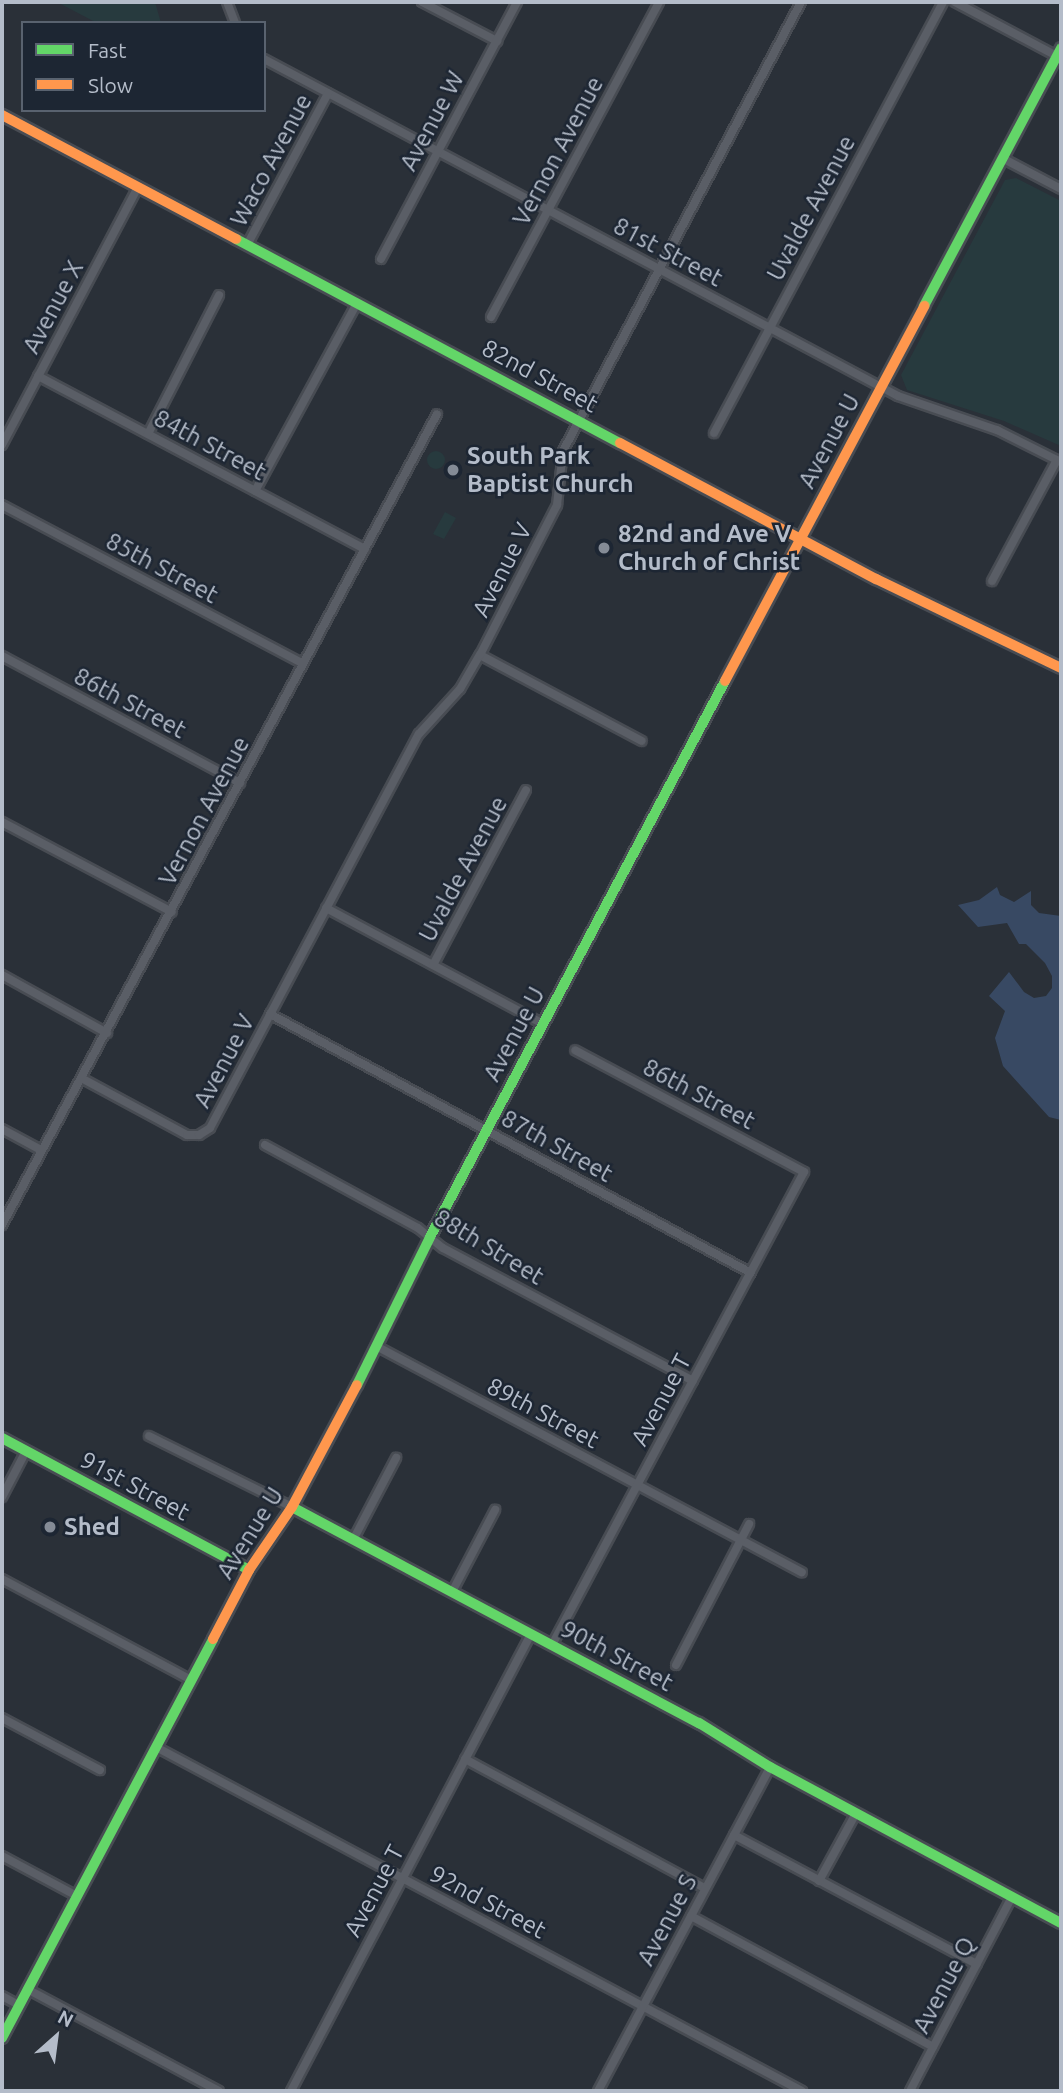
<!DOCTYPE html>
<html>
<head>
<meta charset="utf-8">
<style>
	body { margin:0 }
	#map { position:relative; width:1063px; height:2093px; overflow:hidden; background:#2a3038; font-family:Ubuntu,sans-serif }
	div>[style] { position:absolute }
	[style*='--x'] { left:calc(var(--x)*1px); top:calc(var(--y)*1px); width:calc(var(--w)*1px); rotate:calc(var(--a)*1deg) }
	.green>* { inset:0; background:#273a3e }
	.round { border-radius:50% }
	.water>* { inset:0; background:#384963 }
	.roads { filter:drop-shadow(2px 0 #484c53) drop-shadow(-2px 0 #484c53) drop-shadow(0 2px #484c53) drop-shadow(0 -2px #484c53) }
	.street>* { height:8px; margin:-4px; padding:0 4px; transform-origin:4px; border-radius:4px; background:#5a5e66 }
	.fast>* { height:10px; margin:-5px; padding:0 5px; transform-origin:5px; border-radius:5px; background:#63d668 }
	.slow>* { height:10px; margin:-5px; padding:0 5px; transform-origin:5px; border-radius:5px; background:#ff974d }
	.dots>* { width:19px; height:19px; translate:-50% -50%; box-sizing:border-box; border:4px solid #1d2633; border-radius:50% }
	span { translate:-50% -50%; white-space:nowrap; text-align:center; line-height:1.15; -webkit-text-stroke:5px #1d2633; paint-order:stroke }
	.street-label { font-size:24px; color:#b4bcc9 }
	.poi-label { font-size:24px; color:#b4bcc9; font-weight:700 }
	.left { translate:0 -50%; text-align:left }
	.frame { position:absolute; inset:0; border:4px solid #b4bcc9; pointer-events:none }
	.legend { position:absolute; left:21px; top:21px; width:245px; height:91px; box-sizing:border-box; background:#1d2633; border:2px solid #59626f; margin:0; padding:9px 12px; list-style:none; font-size:21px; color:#b4bcc9 }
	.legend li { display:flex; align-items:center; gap:14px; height:35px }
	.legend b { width:35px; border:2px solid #59626f }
	.north { position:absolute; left:21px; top:2002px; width:70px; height:70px; -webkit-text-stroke:5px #1d2633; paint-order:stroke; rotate:28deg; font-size:19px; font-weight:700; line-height:28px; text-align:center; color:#b4bcc9 }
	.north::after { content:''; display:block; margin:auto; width:24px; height:32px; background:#b4bcc9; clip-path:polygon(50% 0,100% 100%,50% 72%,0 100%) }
</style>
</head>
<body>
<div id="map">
	<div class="green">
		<i style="clip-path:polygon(57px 2px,155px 2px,161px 23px,97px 23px)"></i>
		<i style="clip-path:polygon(1016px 178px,1061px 201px,1061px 446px,1004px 421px,907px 390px,901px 375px,1005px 180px)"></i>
		<i class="round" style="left:427px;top:451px;width:18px;height:18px"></i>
		<i style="clip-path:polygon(445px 512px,456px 518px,444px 539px,433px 534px)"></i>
	</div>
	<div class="water">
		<i style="clip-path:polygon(997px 887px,1000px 895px,1014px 902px,1031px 891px,1031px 905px,1039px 913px,1061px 916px,1061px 1120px,1049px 1117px,1003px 1066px,995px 1038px,1005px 1011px,989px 996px,1009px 972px,1024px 992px,1034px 998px,1046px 996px,1052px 988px,1052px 976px,1045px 963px,1026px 944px,1019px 944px,1007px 923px,978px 927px,958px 905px,979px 900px)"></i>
	</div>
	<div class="roads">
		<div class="street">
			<i style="--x:227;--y:2;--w:22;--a:69"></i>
			<i style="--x:422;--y:2;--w:85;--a:27.5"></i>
			<i style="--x:955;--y:2;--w:115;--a:27.9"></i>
			<i style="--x:264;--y:59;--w:718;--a:27.99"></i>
			<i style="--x:898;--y:396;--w:105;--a:19"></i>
			<i style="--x:997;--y:430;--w:72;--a:26.6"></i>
			<i style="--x:1002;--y:158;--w:67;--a:27.7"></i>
			<i style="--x:247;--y:245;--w:172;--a:-61.9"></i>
			<i style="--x:381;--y:259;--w:291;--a:-62.1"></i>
			<i style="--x:491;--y:317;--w:357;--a:-61.9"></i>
			<i style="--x:38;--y:376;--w:370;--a:27.9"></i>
			<i style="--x:714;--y:433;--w:488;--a:-62"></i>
			<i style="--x:148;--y:434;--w:156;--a:-62.9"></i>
			<i style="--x:2;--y:445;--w:292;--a:-62.2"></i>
			<i style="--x:255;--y:491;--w:214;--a:-61.5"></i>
			<i style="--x:2;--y:505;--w:340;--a:27.8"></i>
			<i style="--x:992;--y:581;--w:137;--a:-61.8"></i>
			<i style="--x:480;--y:655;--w:183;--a:28"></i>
			<i style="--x:2;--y:656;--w:270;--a:28.1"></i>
			<i style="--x:2;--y:822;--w:192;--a:27.9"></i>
			<i style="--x:326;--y:908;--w:246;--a:28.1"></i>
			<i style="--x:433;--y:965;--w:198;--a:-62"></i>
			<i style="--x:2;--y:975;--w:120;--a:28.9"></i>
			<i style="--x:270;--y:1014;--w:546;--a:28.3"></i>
			<i style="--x:83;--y:1079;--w:118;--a:28.3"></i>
			<i style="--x:187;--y:1135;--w:12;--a:0"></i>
			<i style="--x:199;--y:1135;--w:13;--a:-32"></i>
			<i style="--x:210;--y:1128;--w:446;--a:-62.1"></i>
			<i style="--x:419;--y:734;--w:61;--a:-47.7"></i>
			<i style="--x:460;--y:689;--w:39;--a:-60"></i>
			<i style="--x:480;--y:655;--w:169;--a:-62.8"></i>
			<i style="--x:557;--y:505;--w:54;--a:-83.7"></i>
			<i style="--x:563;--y:451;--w:508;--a:-62.07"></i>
			<i style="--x:2;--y:1129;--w:44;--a:28.3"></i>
			<i style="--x:265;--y:1145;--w:174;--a:28.5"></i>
			<i style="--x:418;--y:1228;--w:32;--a:39"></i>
			<i style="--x:443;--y:1248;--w:283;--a:28"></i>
			<i style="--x:2;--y:1225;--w:920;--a:-61.79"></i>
			<i style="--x:378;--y:1347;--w:480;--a:28"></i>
			<i style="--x:149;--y:1436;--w:160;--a:26.4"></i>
			<i style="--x:2;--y:1497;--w:52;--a:-62.4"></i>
			<i style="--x:353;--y:1540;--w:93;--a:-62.3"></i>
			<i style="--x:2;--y:1579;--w:214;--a:28.1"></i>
			<i style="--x:452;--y:1592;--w:93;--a:-62.3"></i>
			<i style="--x:552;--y:1645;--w:536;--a:-61.95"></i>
			<i style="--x:804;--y:1172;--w:259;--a:-152"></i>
			<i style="--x:676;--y:1665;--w:159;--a:-62.6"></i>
			<i style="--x:2;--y:1718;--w:111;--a:28"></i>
			<i style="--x:156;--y:1747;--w:732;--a:28.04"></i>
			<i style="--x:465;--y:1759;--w:272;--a:28.3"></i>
			<i style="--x:734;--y:1835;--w:275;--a:28"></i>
			<i style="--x:2;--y:1856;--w:85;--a:28.1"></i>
			<i style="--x:819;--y:1881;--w:77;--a:-61.4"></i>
			<i style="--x:691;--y:1916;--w:275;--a:28.4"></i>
			<i style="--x:27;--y:1989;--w:217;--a:28"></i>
			<i style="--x:2;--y:1996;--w:19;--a:28"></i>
			<i style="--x:291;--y:2091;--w:516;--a:-62.29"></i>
			<i style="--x:598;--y:2091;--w:367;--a:-62"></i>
			<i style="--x:910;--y:2091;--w:219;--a:-62.3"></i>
		</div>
		<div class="fast">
			<i style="--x:236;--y:239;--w:435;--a:28"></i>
			<i style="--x:924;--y:306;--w:292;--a:-62"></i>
			<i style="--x:357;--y:1385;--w:165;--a:-63.7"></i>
			<i style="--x:430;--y:1237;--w:629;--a:-62.05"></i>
			<i style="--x:2;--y:1438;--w:280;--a:28.1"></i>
			<i style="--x:292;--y:1507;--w:461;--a:28"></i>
			<i style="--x:699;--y:1723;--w:84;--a:31.8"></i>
			<i style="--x:770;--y:1767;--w:330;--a:28.2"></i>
			<i style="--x:2;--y:2038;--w:451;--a:-62.1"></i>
		</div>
		<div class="slow">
			<i style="--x:2;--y:115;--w:265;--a:27.9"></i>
			<i style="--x:620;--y:443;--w:290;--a:28"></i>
			<i style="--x:876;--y:579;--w:205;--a:25.7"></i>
			<i style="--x:725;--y:681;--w:425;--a:-62"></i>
			<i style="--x:213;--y:1639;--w:78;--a:-62.4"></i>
			<i style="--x:249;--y:1570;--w:76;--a:-55.7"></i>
			<i style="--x:292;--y:1507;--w:138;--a:-62"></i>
		</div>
	</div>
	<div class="dots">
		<i style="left:453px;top:470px;background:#848b96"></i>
		<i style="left:604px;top:548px;background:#848b96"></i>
		<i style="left:50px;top:1527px;background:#848b96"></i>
	</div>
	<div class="street-label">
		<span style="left:432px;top:121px;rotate:-62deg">Avenue W</span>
		<span style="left:558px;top:151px;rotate:-62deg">Vernon Avenue</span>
		<span style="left:271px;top:160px;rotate:-62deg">Waco Avenue</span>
		<span style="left:811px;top:208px;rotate:-62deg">Uvalde Avenue</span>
		<span style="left:668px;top:252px;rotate:28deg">81st Street</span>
		<span style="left:53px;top:307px;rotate:-62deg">Avenue X</span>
		<span style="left:540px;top:376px;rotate:28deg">82nd Street</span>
		<span style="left:829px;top:441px;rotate:-62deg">Avenue U</span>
		<span style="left:210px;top:445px;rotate:28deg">84th Street</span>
		<span style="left:162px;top:568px;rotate:28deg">85th Street</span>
		<span style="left:502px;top:570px;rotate:-63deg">Avenue V</span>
		<span style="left:130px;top:703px;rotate:28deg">86th Street</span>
		<span style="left:204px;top:811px;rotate:-62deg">Vernon Avenue</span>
		<span style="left:463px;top:869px;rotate:-62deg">Uvalde Avenue</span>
		<span style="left:514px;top:1034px;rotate:-62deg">Avenue U</span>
		<span style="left:224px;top:1061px;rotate:-62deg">Avenue V</span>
		<span style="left:699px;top:1094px;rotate:28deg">86th Street</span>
		<span style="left:557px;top:1146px;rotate:29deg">87th Street</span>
		<span style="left:489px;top:1247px;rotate:31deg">88th Street</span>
		<span style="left:661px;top:1400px;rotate:-62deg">Avenue T</span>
		<span style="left:543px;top:1413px;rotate:28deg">89th Street</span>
		<span style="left:135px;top:1486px;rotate:28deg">91st Street</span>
		<span style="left:250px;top:1533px;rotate:-58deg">Avenue U</span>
		<span style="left:617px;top:1656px;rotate:28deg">90th Street</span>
		<span style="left:374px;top:1891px;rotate:-62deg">Avenue T</span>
		<span style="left:488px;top:1902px;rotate:28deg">92nd Street</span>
		<span style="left:667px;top:1920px;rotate:-62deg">Avenue S</span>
		<span style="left:944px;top:1985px;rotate:-62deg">Avenue Q</span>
	</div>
	<div class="poi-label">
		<span class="left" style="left:467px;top:470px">South Park<br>Baptist Church</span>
		<span class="left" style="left:618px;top:548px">82nd and Ave V<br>Church of Christ</span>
		<span class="left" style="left:64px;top:1527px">Shed</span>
	</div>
	<div class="frame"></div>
	<ul class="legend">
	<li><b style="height:9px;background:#63d668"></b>Fast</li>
	<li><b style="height:9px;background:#ff974d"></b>Slow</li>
	</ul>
	<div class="north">N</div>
</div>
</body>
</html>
